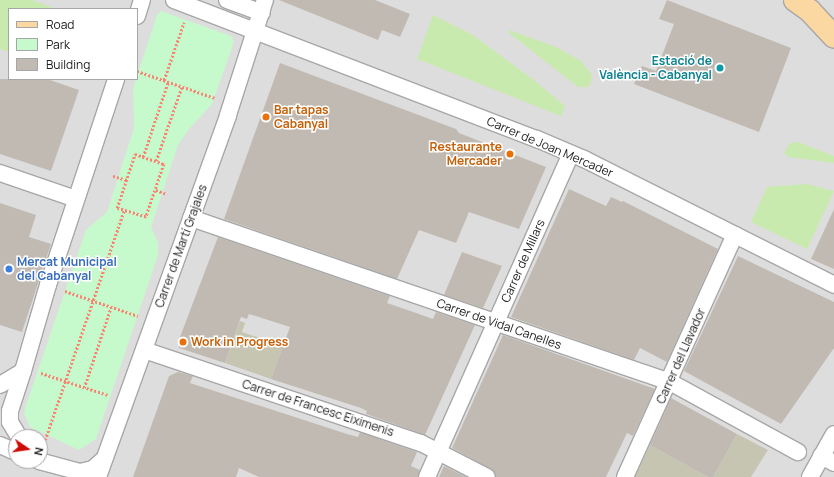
<!DOCTYPE html>
<html>
<head>
<meta charset="utf-8">
<style>
	body { margin:0 }
	#map { position:relative; width:834px; height:477px; overflow:hidden; background:#f1eee7; font-family:Manrope,sans-serif }
	div>[style] { position:absolute }
	[style*='--x'] { left:calc(var(--x)*1px); top:calc(var(--y)*1px); width:calc(var(--w)*1px); rotate:calc(var(--a)*1deg) }
	.residential>* { inset:0; background:#dedddd }
	.construction>* { inset:0; background:#c5c5b2 }
	.grass>* { inset:0; background:#c9eaae }
	.park>* { inset:0; background:#c6f9cc }
	.building>* { inset:0; background:#c1bab3 }
	.path>* { height:2.5px; margin-top:-1.25px; transform-origin:0; background:repeating-linear-gradient(90deg,#f88471 0 2px,transparent 0 4px) }
	.roads { filter:drop-shadow(1px 0 #a7a7a7) drop-shadow(-1px 0 #a7a7a7) drop-shadow(0 1px #a7a7a7) drop-shadow(0 -1px #a7a7a7) }
	.street>* { height:16px; margin:-8px; padding:0 8px; transform-origin:8px; border-radius:8px; background:#fff }
	.primary>* { height:22px; margin:-11px; padding:0 11px; transform-origin:11px; border-radius:11px; background:#fbd8a2 }
	.dots>* { width:11px; height:11px; translate:-50% -50%; box-sizing:border-box; border:2px solid #fff; border-radius:50% }
	span { translate:-50% -50%; white-space:nowrap; text-align:center; line-height:1.15; -webkit-text-stroke:3px #fff; paint-order:stroke }
	.culture-label { font-size:12px; color:#0d838f; font-weight:700 }
	.right { translate:-100% -50%; text-align:right }
	.food-label { font-size:12px; color:#c56008; font-weight:700 }
	.left { translate:0 -50%; text-align:left }
	.street-label { font-size:12px; color:#202020 }
	.shop-label { font-size:12px; color:#366cbe; font-weight:700 }
	.legend { position:absolute; left:8px; top:8px; width:130px; height:72px; box-sizing:border-box; background:#fff; border:1px solid #a6a6a6; margin:0; padding:5px 7px; list-style:none; font-size:12px; color:#202020 }
	.legend li { display:flex; align-items:center; gap:8px; height:20px }
	.legend b { width:20px; border:1px solid #a6a6a6 }
	.north { position:absolute; left:8px; top:429px; width:40px; height:40px; box-sizing:border-box; background:#fff; border:1px solid #a6a6a6; border-radius:50%; rotate:103deg; font-size:11px; font-weight:700; line-height:16px; text-align:center; color:#202020 }
	.north::after { content:''; display:block; margin:auto; width:14px; height:18px; background:#ce0b03; clip-path:polygon(50% 0,100% 100%,50% 72%,0 100%) }
</style>
</head>
<body>
<div id="map">
	<div class="residential">
		<i style="clip-path:polygon(evenodd,0 0,834px 0,834px 477px,0 477px,0 0,9px 9px,137px 9px,137px 79px,9px 79px,9px 9px,0 0,16px 437px,40px 437px,40px 461px,16px 461px,16px 437px)"></i>
	</div>
	<div class="construction">
		<i style="clip-path:polygon(240px 321px,245px 323px,242px 332px,260px 338px,260px 341px,267px 344px,269px 340px,273px 341px,272px 346px,277px 348px,279px 344px,283px 346px,271px 379px,225px 363px)"></i>
		<i style="clip-path:polygon(737px 434px,768px 450px,751px 477px,713px 477px)"></i>
		<i style="clip-path:polygon(650px 445px,708px 477px,635px 477px)"></i>
	</div>
	<div class="grass">
		<i style="clip-path:polygon(0 0,32px 0,56px 9px,9px 9px,9px 52px,0 49px)"></i>
		<i style="clip-path:polygon(433px 15px,473px 35px,535px 81px,565px 106px,561px 116px,417px 59px)"></i>
		<i style="clip-path:polygon(509px 30px,556px 47px,581px 61px,592px 75px,591px 82px,588px 87px,578px 87px,509px 33px)"></i>
		<i style="clip-path:polygon(798px 142px,834px 156px,834px 163px,788px 157px,784px 153px,790px 143px)"></i>
		<i style="clip-path:polygon(807px 184px,834px 191px,807px 249px,751px 222px,767px 187px)"></i>
	</div>
	<div class="park">
		<i style="clip-path:polygon(161px 11px,231px 36px,234px 42px,212px 104px,189px 129px,178px 145px,151px 227px,158px 243px,158px 255px,96px 439px,79px 450px,30px 427px,24px 414px,26px 405px,86px 230px,107px 212px,134px 128px,133px 88px,157px 15px)"></i>
	</div>
	<div class="building">
		<i style="clip-path:polygon(279px 0,375px 0,410px 14px,400px 37px,382px 30px,378px 40px)"></i>
		<i style="clip-path:polygon(667px 0,791px 48px,759px 132px,634px 84px,642px 66px,656px 71px,674px 24px,659px 19px)"></i>
		<i style="clip-path:polygon(280px 63px,456px 129px,459px 133px,546px 167px,519px 229px,469px 212px,456px 243px,419px 230px,397px 279px,224px 219px)"></i>
		<i style="clip-path:polygon(0 79px,47px 79px,79px 90px,51px 171px,0 154px)"></i>
		<i style="clip-path:polygon(569px 189px,606px 206px,611px 197px,622px 202px,623px 201px,718px 249px,667px 362px,640px 348px,634px 360px,511px 317px)"></i>
		<i style="clip-path:polygon(0 203px,36px 215px,29px 237px,51px 244px,22px 332px,0 325px)"></i>
		<i style="clip-path:polygon(834px 209px,834px 269px,811px 259px)"></i>
		<i style="clip-path:polygon(218px 237px,390px 296px,387px 303px,419px 314px,433px 319px,436px 312px,475px 325px,425px 435px,366px 414px,367px 411px,361px 408px,271px 379px,290px 327px,249px 314px,247px 319px,241px 317px,225px 363px,179px 348px,180px 337px)"></i>
		<i style="clip-path:polygon(462px 252px,502px 266px,483px 308px,444px 295px)"></i>
		<i style="clip-path:polygon(738px 256px,834px 302px,834px 348px,781px 424px,684px 371px)"></i>
		<i style="clip-path:polygon(503px 335px,655px 389px,633px 436px,627px 433px,606px 477px,496px 477px,491px 469px,452px 448px)"></i>
		<i style="clip-path:polygon(178px 372px,193px 376px,190px 383px,347px 434px,358px 437px,360px 432px,417px 452px,411px 466px,420px 470px,418px 477px,259px 477px,239px 468px,236px 477px,133px 477px,169px 376px)"></i>
		<i style="clip-path:polygon(671px 398px,737px 434px,713px 477px,708px 477px,650px 445px)"></i>
		<i style="clip-path:polygon(444px 466px,466px 477px,439px 477px)"></i>
	</div>
	<div class="path">
		<i style="--x:137;--y:71;--w:83;--a:19.1"></i>
		<i style="--x:164;--y:80;--w:61;--a:-71"></i>
		<i style="--x:135;--y:154;--w:31;--a:19"></i>
		<i style="--x:164;--y:164;--w:56;--a:108.8"></i>
		<i style="--x:146;--y:217;--w:30;--a:-163"></i>
		<i style="--x:117;--y:208;--w:57;--a:-71.6"></i>
		<i style="--x:143;--y:157;--w:79;--a:-71.6"></i>
		<i style="--x:156;--y:161;--w:79;--a:-70.9"></i>
		<i style="--x:113;--y:176;--w:15;--a:16"></i>
		<i style="--x:156;--y:190;--w:12;--a:20"></i>
		<i style="--x:65;--y:291;--w:77;--a:18.9"></i>
		<i style="--x:41;--y:373;--w:71;--a:18.2"></i>
		<i style="--x:84;--y:388;--w:85;--a:-71.6"></i>
		<i style="--x:45;--y:440;--w:243;--a:-71"></i>
	</div>
	<div class="roads">
		<div class="street">
			<i style="--x:174;--y:0;--w:389;--a:21"></i>
			<i style="--x:537;--y:139;--w:51;--a:23.1"></i>
			<i style="--x:584;--y:159;--w:280;--a:26.7"></i>
			<i style="--x:227;--y:0;--w:37;--a:20"></i>
			<i style="--x:137;--y:16;--w:17;--a:-73"></i>
			<i style="--x:0;--y:173;--w:80;--a:18.9"></i>
			<i style="--x:191;--y:218;--w:506;--a:18.9"></i>
			<i style="--x:670;--y:382;--w:146;--a:28.7"></i>
			<i style="--x:144;--y:350;--w:292;--a:18.6"></i>
			<i style="--x:421;--y:443;--w:74;--a:27.3"></i>
			<i style="--x:0;--y:385;--w:27;--a:-31"></i>
			<i style="--x:23;--y:371;--w:90;--a:-73.8"></i>
			<i style="--x:48;--y:285;--w:217;--a:-71.7"></i>
			<i style="--x:19;--y:437;--w:17;--a:-121"></i>
			<i style="--x:10;--y:422;--w:11;--a:-90"></i>
			<i style="--x:10;--y:411;--w:42;--a:-72"></i>
			<i style="--x:0;--y:445;--w:17;--a:24"></i>
			<i style="--x:821;--y:456;--w:15;--a:28"></i>
			<i style="--x:39;--y:461;--w:42;--a:15"></i>
			<i style="--x:80;--y:472;--w:13;--a:-13"></i>
			<i style="--x:93;--y:469;--w:13;--a:-42"></i>
			<i style="--x:98;--y:477;--w:385;--a:-70.2"></i>
			<i style="--x:228;--y:115;--w:121;--a:-72.2"></i>
			<i style="--x:427;--y:477;--w:354;--a:-66"></i>
			<i style="--x:625;--y:477;--w:266;--a:-65.6"></i>
			<i style="--x:810;--y:477;--w:49;--a:-60.8"></i>
		</div>
		<div class="primary">
			<i style="--x:795;--y:0;--w:19;--a:36"></i>
			<i style="--x:810;--y:11;--w:35;--a:47"></i>
		</div>
	</div>
	<div class="dots">
		<i style="left:720px;top:68px;background:#0f9aa8"></i>
		<i style="left:266px;top:117px;background:#e8710a"></i>
		<i style="left:510px;top:154px;background:#e8710a"></i>
		<i style="left:9px;top:269px;background:#3f7fe0"></i>
		<i style="left:183px;top:342px;background:#e8710a"></i>
	</div>
	<div class="culture-label">
		<span class="right" style="left:712px;top:68px">Estació de<br>València - Cabanyal</span>
	</div>
	<div class="food-label">
		<span class="left" style="left:274px;top:117px">Bar tapas<br>Cabanyal</span>
		<span class="right" style="left:502px;top:154px">Restaurante<br>Mercader</span>
		<span class="left" style="left:191px;top:342px">Work in Progress</span>
	</div>
	<div class="street-label">
		<span style="left:550px;top:147px;rotate:23deg">Carrer de Joan Mercader</span>
		<span style="left:181px;top:246px;rotate:-70deg">Carrer de Martí Grajales</span>
		<span style="left:523px;top:261px;rotate:-66deg">Carrer de Millars</span>
		<span style="left:499px;top:324px;rotate:19deg">Carrer de Vidal Canelles</span>
		<span style="left:681px;top:356px;rotate:-66deg">Carrer del Llavador</span>
		<span style="left:318px;top:408px;rotate:18deg">Carrer de Francesc Eiximenis</span>
	</div>
	<div class="shop-label">
		<span class="left" style="left:17px;top:269px">Mercat Municipal<br>del Cabanyal</span>
	</div>
	<ul class="legend">
	<li><b style="height:5px;background:#fbd8a2"></b>Road</li>
	<li><b style="height:11px;background:#c6f9cc"></b>Park</li>
	<li><b style="height:11px;background:#c1bab3"></b>Building</li>
	</ul>
	<div class="north">N</div>
</div>
</body>
</html>
